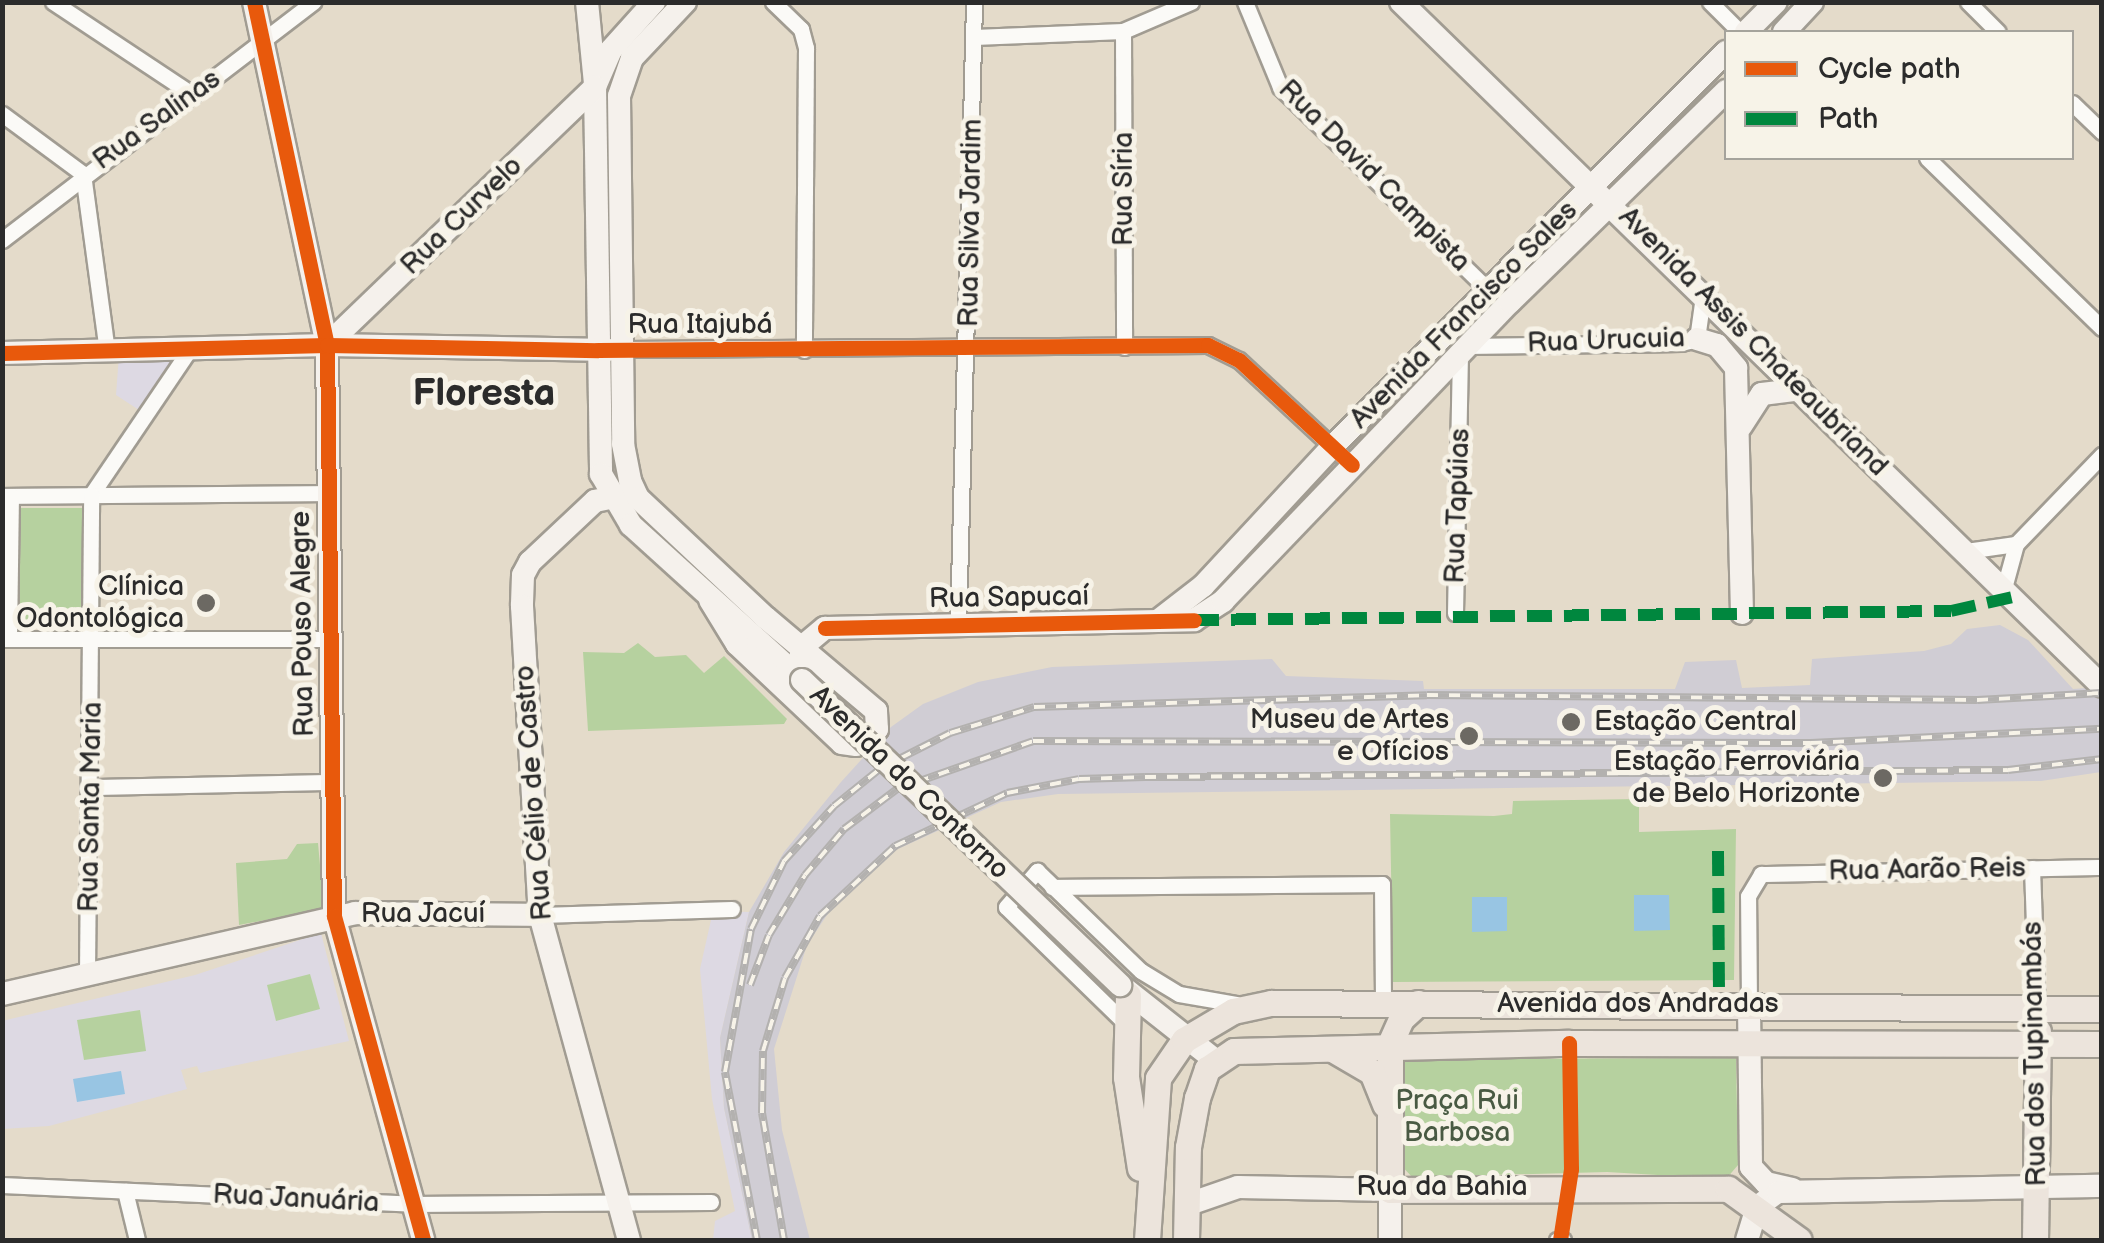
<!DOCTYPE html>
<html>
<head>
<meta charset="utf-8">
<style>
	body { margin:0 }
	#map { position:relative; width:2104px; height:1243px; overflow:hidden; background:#e4dbca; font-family:"Balsamiq Sans",sans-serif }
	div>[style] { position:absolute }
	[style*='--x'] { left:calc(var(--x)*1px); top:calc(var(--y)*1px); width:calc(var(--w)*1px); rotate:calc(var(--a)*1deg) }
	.built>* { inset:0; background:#ddd9e3 }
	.industrial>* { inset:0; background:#d0cdd4 }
	.green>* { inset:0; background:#b6d19f }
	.water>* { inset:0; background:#98c5e3 }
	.roads { filter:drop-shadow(2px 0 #a19c92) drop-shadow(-2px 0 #a19c92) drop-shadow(0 2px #a19c92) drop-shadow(0 -2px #a19c92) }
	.street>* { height:15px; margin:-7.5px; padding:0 7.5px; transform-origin:7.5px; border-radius:7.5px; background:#fbfaf7 }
	.secondary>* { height:22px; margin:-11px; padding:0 11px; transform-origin:11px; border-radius:11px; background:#f5f1ec }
	.primary>* { height:25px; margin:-12.5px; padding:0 12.5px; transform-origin:12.5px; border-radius:12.5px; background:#ece4dc }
	.rail>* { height:8px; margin-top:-4px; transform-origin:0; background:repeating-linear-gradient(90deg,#f7f3e8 0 11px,#b3b1af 0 22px); box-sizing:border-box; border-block:2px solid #b3b1af }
	.bridges { filter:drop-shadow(2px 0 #a19c92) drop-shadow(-2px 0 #a19c92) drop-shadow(0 2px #a19c92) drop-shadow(0 -2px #a19c92) }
	.secondary-bridge>* { height:22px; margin:-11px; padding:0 11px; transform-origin:11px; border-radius:11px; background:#f5f1ec }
	.quiet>* { height:12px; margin-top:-6px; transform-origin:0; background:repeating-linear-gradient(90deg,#00873e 0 25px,transparent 0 37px) }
	.cycleway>* { height:15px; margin:-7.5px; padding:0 7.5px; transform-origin:7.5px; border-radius:7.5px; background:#e8590c }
	.dots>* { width:28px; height:28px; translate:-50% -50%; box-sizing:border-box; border:5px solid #f7f3e8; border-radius:50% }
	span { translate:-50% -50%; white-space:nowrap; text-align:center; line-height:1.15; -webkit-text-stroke:10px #f7f3e8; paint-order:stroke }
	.street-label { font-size:28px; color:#2b2b2b }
	.poi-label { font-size:28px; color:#2b2b2b }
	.right { translate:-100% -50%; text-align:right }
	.left { translate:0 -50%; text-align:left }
	.park-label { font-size:28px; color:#495a43 }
	.district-label { font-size:38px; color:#2b2b2b; font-weight:700 }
	.frame { position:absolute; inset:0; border:5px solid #2b2b2b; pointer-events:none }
	.legend { position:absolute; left:1724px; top:30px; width:350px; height:130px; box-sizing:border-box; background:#f7f3e8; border:2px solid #a5a39c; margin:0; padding:12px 18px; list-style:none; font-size:30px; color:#2b2b2b }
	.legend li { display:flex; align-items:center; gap:20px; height:50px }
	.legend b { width:50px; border:2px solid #a5a39c }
</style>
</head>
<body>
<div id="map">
	<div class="built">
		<i style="clip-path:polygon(119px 355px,178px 355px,142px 412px,116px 395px)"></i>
		<i style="clip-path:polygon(713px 911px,749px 912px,720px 1038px,724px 1108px,752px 1240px,713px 1240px,715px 1221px,735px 1211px,712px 1099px,700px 969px)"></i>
		<i style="clip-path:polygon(321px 933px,349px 1041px,200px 1073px,197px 1066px,181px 1070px,187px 1089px,49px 1126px,3px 1129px,2px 1021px,195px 975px)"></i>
	</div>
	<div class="industrial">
		<i style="clip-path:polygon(2000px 625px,2028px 640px,2073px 689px,2101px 687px,2101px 772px,2041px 781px,1058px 794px,1001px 802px,889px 853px,837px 900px,807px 945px,774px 1049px,782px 1130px,810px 1240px,752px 1240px,724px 1108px,720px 1038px,749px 912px,784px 852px,841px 782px,891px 727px,923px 704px,978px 682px,1052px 667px,1272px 659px,1286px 676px,1423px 681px,1424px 689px,1675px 689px,1685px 662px,1736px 660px,1742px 688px,1810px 685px,1812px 659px,1924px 651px,1951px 644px,1967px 629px)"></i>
	</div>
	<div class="green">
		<i style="clip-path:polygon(21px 508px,82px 508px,86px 627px,19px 627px)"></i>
		<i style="clip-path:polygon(638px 643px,655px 657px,686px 655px,704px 673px,724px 656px,787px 719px,784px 724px,588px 731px,583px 652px,624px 653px)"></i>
		<i style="clip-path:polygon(1639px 799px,1639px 832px,1736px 829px,1734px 980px,1393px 982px,1390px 814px,1494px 816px,1512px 814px,1513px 801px)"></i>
		<i style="clip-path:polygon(318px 843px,324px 909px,239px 925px,236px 863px,287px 859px,297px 844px)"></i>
		<i style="clip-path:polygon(310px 974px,320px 1009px,276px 1021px,267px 985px)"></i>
		<i style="clip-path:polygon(140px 1010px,146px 1051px,84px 1060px,77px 1020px)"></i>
		<i style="clip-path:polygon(1736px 1058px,1738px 1165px,1726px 1179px,1607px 1172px,1412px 1177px,1399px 1163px,1400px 1059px)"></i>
	</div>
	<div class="water">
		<i style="clip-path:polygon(1634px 895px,1669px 895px,1670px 930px,1634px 931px)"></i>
		<i style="clip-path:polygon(1472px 897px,1507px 897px,1507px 931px,1472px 932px)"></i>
		<i style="clip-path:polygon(121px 1071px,125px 1094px,77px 1102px,73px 1079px)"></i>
	</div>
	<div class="roads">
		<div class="street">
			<i style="--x:53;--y:2;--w:168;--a:33.6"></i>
			<i style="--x:773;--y:2;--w:39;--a:44"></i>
			<i style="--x:801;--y:29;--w:20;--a:75"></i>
			<i style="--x:806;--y:48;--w:302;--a:90.4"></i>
			<i style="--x:1245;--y:2;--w:92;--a:67.6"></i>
			<i style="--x:1280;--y:87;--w:291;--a:44.3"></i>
			<i style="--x:1710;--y:2;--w:42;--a:45"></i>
			<i style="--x:1968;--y:2;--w:42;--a:45"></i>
			<i style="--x:1123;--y:31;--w:316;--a:89.8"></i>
			<i style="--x:974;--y:37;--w:149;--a:-2.3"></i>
			<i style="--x:1123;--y:31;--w:74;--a:-23.1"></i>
			<i style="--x:2072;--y:103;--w:42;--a:44"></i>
			<i style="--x:2;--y:114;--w:101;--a:36.5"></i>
			<i style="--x:83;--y:174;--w:180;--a:82.3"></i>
			<i style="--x:1927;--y:158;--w:244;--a:44.2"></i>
			<i style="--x:2;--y:240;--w:392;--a:-37.4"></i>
			<i style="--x:1466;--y:346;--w:215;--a:-0.8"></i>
			<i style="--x:1681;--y:343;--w:16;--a:-14"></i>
			<i style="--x:1697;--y:339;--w:43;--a:-82.1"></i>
			<i style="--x:625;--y:349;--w:583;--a:-0.39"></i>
			<i style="--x:1208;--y:345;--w:34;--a:26"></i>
			<i style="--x:1239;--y:360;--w:154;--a:42.9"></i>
			<i style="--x:91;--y:495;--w:175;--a:-55.9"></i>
			<i style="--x:2;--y:496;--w:325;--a:-0.5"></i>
			<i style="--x:1966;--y:551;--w:50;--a:-8"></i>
			<i style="--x:2004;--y:588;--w:46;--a:-74.7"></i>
			<i style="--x:2016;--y:544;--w:124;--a:-46"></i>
			<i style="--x:1455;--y:613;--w:260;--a:-88.9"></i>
			<i style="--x:958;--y:623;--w:621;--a:-88.52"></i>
			<i style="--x:9;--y:637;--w:141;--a:-89.2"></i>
			<i style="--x:2;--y:639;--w:327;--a:0"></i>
			<i style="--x:92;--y:787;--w:238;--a:-1.2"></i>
			<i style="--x:2032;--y:868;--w:142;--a:88"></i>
			<i style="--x:1052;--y:887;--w:330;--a:-0.5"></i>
			<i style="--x:1382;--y:884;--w:119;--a:89.5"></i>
			<i style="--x:540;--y:915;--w:192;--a:-1.8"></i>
			<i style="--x:87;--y:974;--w:479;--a:-89.5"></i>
			<i style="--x:1749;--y:1004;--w:108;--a:-90.5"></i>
			<i style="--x:1748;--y:896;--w:26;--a:-59"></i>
			<i style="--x:1761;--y:874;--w:341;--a:-1.2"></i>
			<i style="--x:1125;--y:1023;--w:166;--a:-135.7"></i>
			<i style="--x:1006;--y:907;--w:48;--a:-49.3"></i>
			<i style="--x:1037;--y:871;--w:144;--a:43.9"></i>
			<i style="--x:1141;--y:971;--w:44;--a:31.2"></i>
			<i style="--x:1179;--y:994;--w:59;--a:9.8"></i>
			<i style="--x:2;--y:1185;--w:411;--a:2.6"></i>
			<i style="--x:413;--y:1204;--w:298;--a:-0.4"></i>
			<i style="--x:125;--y:1191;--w:50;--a:76.2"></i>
			<i style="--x:1557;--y:1240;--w:6;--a:0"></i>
		</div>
		<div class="secondary">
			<i style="--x:254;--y:2;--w:351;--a:78"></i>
			<i style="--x:327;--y:345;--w:571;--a:89.3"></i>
			<i style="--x:334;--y:916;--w:336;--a:74.6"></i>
			<i style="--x:587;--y:2;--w:82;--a:84.4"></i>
			<i style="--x:654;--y:2;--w:64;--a:131.9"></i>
			<i style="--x:611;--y:50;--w:40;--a:113.4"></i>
			<i style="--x:595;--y:87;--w:387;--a:89.1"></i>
			<i style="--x:601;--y:474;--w:59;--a:59.5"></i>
			<i style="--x:631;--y:525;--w:231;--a:42.2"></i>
			<i style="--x:685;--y:2;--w:77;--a:133.4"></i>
			<i style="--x:632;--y:58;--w:40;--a:108.9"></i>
			<i style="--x:619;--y:96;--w:348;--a:89.3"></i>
			<i style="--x:623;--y:444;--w:38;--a:79"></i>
			<i style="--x:630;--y:481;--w:19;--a:65"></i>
			<i style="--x:638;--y:498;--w:175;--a:43.2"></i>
			<i style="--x:766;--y:618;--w:144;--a:40.2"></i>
			<i style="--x:876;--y:711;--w:18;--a:87"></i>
			<i style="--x:877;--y:729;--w:26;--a:143"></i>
			<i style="--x:856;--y:745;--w:14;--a:-172"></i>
			<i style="--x:842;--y:743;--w:144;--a:-136.7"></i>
			<i style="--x:737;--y:644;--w:52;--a:-121.5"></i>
			<i style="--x:1401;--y:2;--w:979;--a:44.3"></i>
			<i style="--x:1746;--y:32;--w:42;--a:-45"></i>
			<i style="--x:1784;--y:32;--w:41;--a:-47"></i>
			<i style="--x:1697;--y:339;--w:21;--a:17"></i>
			<i style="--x:1717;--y:345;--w:30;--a:50"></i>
			<i style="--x:1736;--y:368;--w:245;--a:88.6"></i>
			<i style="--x:327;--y:345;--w:372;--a:-43.9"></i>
			<i style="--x:2;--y:353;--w:325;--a:-1.4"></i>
			<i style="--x:327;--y:345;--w:282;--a:1"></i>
			<i style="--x:1741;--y:426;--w:38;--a:-57"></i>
			<i style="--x:1762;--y:394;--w:38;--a:-7"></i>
			<i style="--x:610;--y:498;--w:15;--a:169"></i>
			<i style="--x:595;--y:501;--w:89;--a:136.8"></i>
			<i style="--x:530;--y:562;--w:15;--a:118"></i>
			<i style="--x:523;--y:575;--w:31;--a:92"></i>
			<i style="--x:522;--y:606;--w:310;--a:86.7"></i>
			<i style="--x:540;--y:915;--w:337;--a:74.7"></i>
			<i style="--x:1159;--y:620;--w:56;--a:-37.7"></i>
			<i style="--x:1203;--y:586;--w:190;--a:-47.1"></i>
			<i style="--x:1332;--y:447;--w:558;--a:-45.07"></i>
			<i style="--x:798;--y:675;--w:28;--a:-82"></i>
			<i style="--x:802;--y:647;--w:30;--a:-40"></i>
			<i style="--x:825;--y:628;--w:369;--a:-1.2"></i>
			<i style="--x:1194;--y:620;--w:35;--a:-33"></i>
			<i style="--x:1223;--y:601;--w:414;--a:-46.2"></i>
			<i style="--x:1510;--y:302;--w:302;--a:-44.3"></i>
			<i style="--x:1120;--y:985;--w:121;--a:38.3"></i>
			<i style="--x:2;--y:994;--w:362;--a:-12.9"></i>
			<i style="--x:355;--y:913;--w:185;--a:0.6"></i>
			<i style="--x:1749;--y:1004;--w:163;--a:89.3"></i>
			<i style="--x:1751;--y:1167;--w:22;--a:47"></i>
			<i style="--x:1766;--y:1183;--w:27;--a:13"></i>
			<i style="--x:1186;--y:1205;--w:55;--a:-19.1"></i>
			<i style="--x:1238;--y:1187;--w:152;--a:1.1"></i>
			<i style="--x:1390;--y:1190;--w:50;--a:90"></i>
			<i style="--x:1747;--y:1240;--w:34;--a:-73"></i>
			<i style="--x:1757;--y:1207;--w:26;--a:-36"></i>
			<i style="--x:1778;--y:1192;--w:324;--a:-1.1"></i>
		</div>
		<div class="primary">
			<i style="--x:1128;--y:995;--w:82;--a:91.4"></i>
			<i style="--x:1126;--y:1077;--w:92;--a:81.3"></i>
			<i style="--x:1418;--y:1003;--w:23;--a:137"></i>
			<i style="--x:1401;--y:1019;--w:27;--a:114"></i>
			<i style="--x:1390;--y:1044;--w:146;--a:90"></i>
			<i style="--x:1390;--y:1190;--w:338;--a:-0.2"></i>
			<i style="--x:1728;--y:1189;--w:87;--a:35.7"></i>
			<i style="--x:1334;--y:1050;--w:44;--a:30.1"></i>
			<i style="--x:1372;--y:1072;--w:35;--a:68"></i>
			<i style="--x:1147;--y:1240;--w:162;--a:-86.1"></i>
			<i style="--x:1158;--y:1078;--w:46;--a:-55.6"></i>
			<i style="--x:1184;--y:1040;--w:57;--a:-30.6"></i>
			<i style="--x:1233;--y:1011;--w:39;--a:-12"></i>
			<i style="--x:1271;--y:1003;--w:831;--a:0.41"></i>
			<i style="--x:1186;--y:1240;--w:93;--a:-88.8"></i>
			<i style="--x:1188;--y:1147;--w:50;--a:-79.6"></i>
			<i style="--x:1197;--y:1098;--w:31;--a:-71"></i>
			<i style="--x:1207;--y:1069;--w:32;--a:-34"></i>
			<i style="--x:1234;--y:1051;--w:335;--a:-1.4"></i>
			<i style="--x:1569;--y:1043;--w:533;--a:0.11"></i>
			<i style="--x:2035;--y:1240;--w:209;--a:-89.2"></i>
		</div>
	</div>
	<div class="rail">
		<i style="--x:750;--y:985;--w:53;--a:-69.2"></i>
		<i style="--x:769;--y:935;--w:70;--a:-59"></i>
		<i style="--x:805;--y:875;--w:60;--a:-49.7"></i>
		<i style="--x:844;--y:829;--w:66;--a:-37"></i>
		<i style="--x:897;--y:789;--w:144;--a:-19.4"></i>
		<i style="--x:1033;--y:741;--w:778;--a:0.15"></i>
		<i style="--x:1811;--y:743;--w:291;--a:-2.8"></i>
		<i style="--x:757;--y:1240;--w:171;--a:-100.8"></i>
		<i style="--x:725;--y:1072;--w:145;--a:-79.7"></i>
		<i style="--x:751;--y:929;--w:76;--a:-64.1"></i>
		<i style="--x:784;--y:861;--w:74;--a:-47.7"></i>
		<i style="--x:834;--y:806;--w:60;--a:-39"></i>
		<i style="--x:881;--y:768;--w:77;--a:-26.9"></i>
		<i style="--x:950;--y:733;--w:88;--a:-17.2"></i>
		<i style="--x:1034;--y:707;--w:393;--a:-1.7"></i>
		<i style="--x:1427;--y:695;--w:550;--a:0.52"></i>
		<i style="--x:1977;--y:700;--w:125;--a:-3.2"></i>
		<i style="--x:784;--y:1240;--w:129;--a:-99.8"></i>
		<i style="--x:762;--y:1113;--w:62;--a:-89.1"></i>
		<i style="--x:763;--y:1051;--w:76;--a:-73.2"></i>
		<i style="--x:785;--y:978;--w:71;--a:-60.6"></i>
		<i style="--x:820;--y:916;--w:103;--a:-43"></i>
		<i style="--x:895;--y:846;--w:124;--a:-25.3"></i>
		<i style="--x:1007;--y:793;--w:73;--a:-11"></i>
		<i style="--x:1079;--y:779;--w:66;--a:-1.7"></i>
		<i style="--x:1145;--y:777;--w:863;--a:-0.46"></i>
		<i style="--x:2008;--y:770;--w:95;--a:-6.7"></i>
	</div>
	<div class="bridges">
		<div class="secondary-bridge">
			<i style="--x:802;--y:680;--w:441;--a:43.8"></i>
		</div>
	</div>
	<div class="quiet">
		<i style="--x:1194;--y:620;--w:757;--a:-0.68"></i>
		<i style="--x:1951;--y:611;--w:64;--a:-12.7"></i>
		<i style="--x:1718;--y:851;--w:153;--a:89.6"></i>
	</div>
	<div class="cycleway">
		<i style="--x:254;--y:2;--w:351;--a:78"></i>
		<i style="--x:327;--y:345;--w:571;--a:89.3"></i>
		<i style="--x:334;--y:916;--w:336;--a:74.6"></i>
		<i style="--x:2;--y:353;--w:325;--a:-1.4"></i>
		<i style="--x:327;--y:345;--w:271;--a:1.1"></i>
		<i style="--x:598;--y:350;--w:610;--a:-0.47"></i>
		<i style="--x:1208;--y:345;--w:34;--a:26"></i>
		<i style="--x:1239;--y:360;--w:154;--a:42.9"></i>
		<i style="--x:825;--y:628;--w:369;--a:-1.2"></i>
		<i style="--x:1560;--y:1240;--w:72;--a:-81.2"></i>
		<i style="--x:1571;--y:1169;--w:126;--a:-90.9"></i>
	</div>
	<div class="dots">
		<i style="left:206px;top:603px;background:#6c6963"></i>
		<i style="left:1571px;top:722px;background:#6c6963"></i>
		<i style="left:1469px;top:736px;background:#6c6963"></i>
		<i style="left:1883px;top:778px;background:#6c6963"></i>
	</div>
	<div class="street-label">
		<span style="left:157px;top:120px;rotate:-36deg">Rua Salinas</span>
		<span style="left:1374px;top:176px;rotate:45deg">Rua David Campista</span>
		<span style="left:1124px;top:189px;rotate:-90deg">Rua Síria</span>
		<span style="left:462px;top:216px;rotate:-44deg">Rua Curvelo</span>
		<span style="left:971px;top:223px;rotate:-89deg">Rua Silva Jardim</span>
		<span style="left:1464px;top:315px;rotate:-45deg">Avenida Francisco Sales</span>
		<span style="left:700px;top:325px">Rua Itajubá</span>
		<span style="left:1606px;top:341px;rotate:-2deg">Rua Urucuia</span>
		<span style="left:1753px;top:342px;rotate:45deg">Avenida Assis Chateaubriand</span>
		<span style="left:1458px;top:506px;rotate:-88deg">Rua Tapúias</span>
		<span style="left:1009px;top:598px;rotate:-1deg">Rua Sapucaí</span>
		<span style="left:303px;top:624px;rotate:-91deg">Rua Pouso Alegre</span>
		<span style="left:909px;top:783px;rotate:44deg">Avenida do Contorno</span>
		<span style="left:534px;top:793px;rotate:-94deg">Rua Célio de Castro</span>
		<span style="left:91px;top:807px;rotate:-89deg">Rua Santa Maria</span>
		<span style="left:1927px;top:870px;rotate:-1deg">Rua Aarão Reis</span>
		<span style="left:423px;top:914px">Rua Jacuí</span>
		<span style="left:1638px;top:1004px">Avenida dos Andradas</span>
		<span style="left:2035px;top:1054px;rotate:-91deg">Rua dos Tupinambás</span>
		<span style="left:1442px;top:1187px">Rua da Bahia</span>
		<span style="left:296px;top:1199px;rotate:3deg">Rua Januária</span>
	</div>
	<div class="poi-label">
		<span class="right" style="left:184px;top:603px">Clínica<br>Odontológica</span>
		<span class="right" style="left:1449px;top:736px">Museu de Artes<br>e Ofícios</span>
		<span class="left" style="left:1594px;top:722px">Estação Central</span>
		<span class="right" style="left:1860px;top:778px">Estação Ferroviária<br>de Belo Horizonte</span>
	</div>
	<div class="park-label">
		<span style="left:1457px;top:1117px">Praça Rui<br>Barbosa</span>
	</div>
	<div class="district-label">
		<span style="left:484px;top:394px">Floresta</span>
	</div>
	<div class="frame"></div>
	<ul class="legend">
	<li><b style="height:12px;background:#e8590c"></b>Cycle path</li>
	<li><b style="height:12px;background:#00873e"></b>Path</li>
	</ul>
</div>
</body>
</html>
